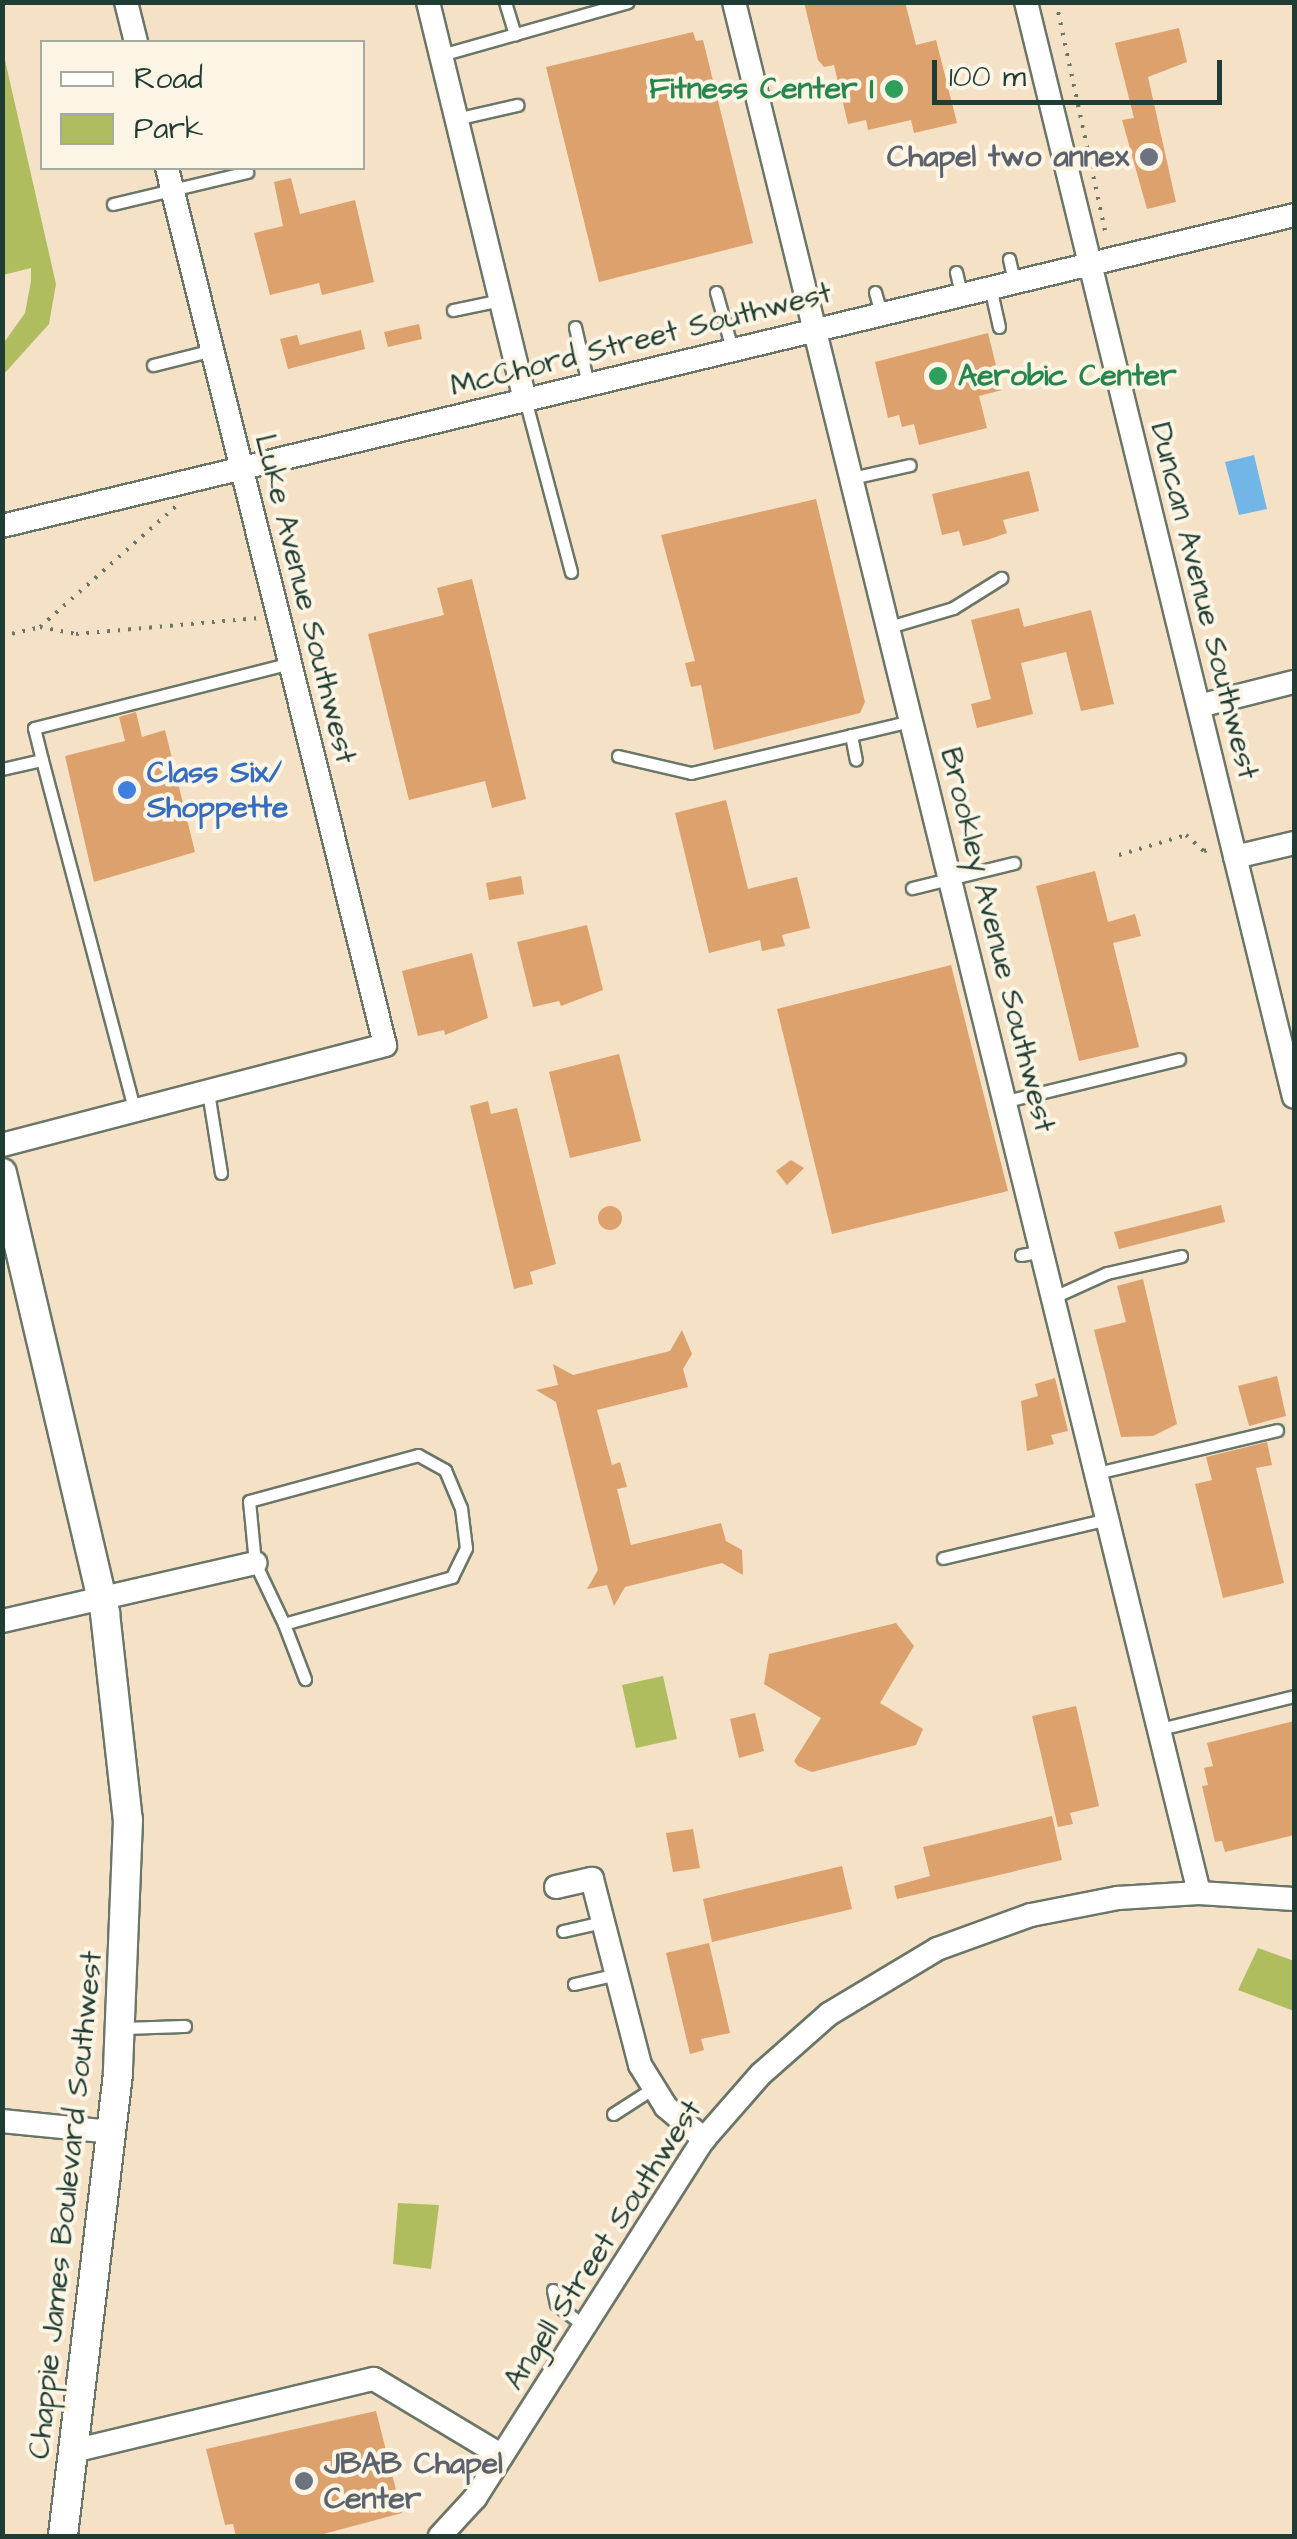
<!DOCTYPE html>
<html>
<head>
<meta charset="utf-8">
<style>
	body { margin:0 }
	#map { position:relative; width:1297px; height:2539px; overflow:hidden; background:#f5e1c6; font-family:"Architects Daughter",sans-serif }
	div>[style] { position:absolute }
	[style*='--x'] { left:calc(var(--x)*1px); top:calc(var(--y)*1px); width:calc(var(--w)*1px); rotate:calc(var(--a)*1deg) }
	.green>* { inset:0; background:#afbd5f }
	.water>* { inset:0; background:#71b6e7 }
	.building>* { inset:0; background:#dca16d }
	.round { border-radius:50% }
	.path>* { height:4px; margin-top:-2px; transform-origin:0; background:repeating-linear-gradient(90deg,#6a7667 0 2.5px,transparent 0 10.5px) }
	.roads { filter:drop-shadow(2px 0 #6a7667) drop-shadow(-2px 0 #6a7667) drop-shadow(0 2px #6a7667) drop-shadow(0 -2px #6a7667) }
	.service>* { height:11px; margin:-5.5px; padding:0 5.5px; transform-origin:5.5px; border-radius:5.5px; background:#fff }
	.minor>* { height:22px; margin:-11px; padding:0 11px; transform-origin:11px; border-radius:11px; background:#fff }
	.tertiary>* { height:28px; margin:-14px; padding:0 14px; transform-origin:14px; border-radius:14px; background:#fff }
	.dots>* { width:28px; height:28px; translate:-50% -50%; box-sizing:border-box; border:5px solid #fcf5e5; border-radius:50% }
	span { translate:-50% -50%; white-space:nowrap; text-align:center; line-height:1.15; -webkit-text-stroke:8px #fcf5e5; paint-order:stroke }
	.leisure-label { font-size:30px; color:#27864d; font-weight:700 }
	.right { translate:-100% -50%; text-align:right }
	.left { translate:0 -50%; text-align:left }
	.worship-label { font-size:30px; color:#5b616d; font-weight:700 }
	.street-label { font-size:30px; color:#1f3d34 }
	.shop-label { font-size:30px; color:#366cbe; font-weight:700 }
	.frame { position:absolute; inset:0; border:5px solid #1f3d34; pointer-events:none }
	.legend { position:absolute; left:40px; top:40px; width:325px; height:130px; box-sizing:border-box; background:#fcf5e5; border:2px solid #a4ab9e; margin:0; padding:12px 18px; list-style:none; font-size:30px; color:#1f3d34 }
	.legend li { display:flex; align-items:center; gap:20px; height:50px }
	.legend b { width:50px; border:2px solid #a4ab9e }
	.scale { position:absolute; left:932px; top:60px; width:290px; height:45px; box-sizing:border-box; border:5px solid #1f3d34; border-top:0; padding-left:12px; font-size:30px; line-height:35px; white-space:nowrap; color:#1f3d34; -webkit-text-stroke:8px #fcf5e5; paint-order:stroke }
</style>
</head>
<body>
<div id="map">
	<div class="green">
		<i style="clip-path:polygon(2px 47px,56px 284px,49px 324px,3px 375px,3px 344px,25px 313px,31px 281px,31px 268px,3px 275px)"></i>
		<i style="clip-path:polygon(663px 1676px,677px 1739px,636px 1748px,622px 1685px)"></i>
		<i style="clip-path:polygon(1258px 1948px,1294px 1961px,1294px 2011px,1238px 1990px)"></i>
		<i style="clip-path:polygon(398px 2203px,439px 2205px,431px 2269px,393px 2264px)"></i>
	</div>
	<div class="water">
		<i style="clip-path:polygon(1254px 455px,1267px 509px,1239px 515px,1225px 462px)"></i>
	</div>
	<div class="building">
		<i style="clip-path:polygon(804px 2px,905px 2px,916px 45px,936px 40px,957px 123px,914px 133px,911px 120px,868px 130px,866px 120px,848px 124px,834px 65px,824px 67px,818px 60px)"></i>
		<i style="clip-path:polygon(1179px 28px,1187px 62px,1148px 77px,1176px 202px,1147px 209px,1122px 120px,1134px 118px,1115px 43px)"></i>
		<i style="clip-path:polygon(693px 32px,696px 41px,703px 40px,753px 243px,599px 282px,546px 67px)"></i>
		<i style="clip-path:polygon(291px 178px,300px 214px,355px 200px,374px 282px,322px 295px,319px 283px,270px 295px,254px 233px,283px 226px,274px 182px)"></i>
		<i style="clip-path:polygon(419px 324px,422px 339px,388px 347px,384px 332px)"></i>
		<i style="clip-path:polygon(361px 330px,365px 349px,288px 369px,280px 339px,297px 335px,300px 345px)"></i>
		<i style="clip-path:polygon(988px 333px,1002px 390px,979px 396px,987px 428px,919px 445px,914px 424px,902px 427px,899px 415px,888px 418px,875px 362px)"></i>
		<i style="clip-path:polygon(1029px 471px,1039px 511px,1003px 520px,1007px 533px,987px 540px,963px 546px,959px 531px,942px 535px,932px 494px)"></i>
		<i style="clip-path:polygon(816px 499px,865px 702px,860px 713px,714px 750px,701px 685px,691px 687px,685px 663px,695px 661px,661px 535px)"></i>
		<i style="clip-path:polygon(472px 579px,526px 799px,492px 808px,485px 781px,409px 800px,368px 634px,444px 615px,437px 588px)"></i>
		<i style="clip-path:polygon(1019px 608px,1024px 627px,1091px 610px,1114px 704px,1081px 711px,1066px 652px,1021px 663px,1033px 714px,977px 728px,971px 704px,991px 699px,971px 620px)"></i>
		<i style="clip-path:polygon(136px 712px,142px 737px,165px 730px,195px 852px,94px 882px,65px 756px,125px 741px,119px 717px)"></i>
		<i style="clip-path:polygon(726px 800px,748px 889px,797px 877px,810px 928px,782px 935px,785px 946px,762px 951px,760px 940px,709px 953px,675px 813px)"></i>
		<i style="clip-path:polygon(1095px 871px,1108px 922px,1135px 914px,1141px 936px,1113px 943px,1139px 1047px,1079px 1061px,1036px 886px)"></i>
		<i style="clip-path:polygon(521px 876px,524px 894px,489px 900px,486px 883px)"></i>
		<i style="clip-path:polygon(587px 925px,603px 990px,561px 1006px,559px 1001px,533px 1007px,517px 942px)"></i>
		<i style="clip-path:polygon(472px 953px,488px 1018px,445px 1035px,444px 1030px,418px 1036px,402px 971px)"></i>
		<i style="clip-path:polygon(951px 965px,1008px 1191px,832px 1234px,777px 1009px)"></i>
		<i style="clip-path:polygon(619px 1054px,641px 1141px,570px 1158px,549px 1072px)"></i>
		<i style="clip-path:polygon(488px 1101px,491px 1114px,517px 1108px,556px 1264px,530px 1272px,533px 1284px,514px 1289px,470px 1106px)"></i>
		<i style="clip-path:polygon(791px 1160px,804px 1168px,787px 1185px,776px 1171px)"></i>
		<i style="clip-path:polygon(1221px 1205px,1225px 1222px,1119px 1249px,1114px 1232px)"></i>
		<i class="round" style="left:598px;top:1206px;width:24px;height:24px"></i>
		<i style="clip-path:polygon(1143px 1279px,1177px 1424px,1153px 1436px,1121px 1437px,1094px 1330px,1126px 1322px,1117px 1286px)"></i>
		<i style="clip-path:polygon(682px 1330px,692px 1354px,683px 1369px,688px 1387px,597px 1410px,612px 1465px,620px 1462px,627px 1487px,617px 1489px,631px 1545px,721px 1523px,726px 1541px,742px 1550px,743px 1575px,722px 1563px,625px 1587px,614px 1606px,607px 1585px,587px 1589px,598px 1570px,556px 1402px,536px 1390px,558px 1385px,553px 1364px,573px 1375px,670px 1351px)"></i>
		<i style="clip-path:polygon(1277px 1376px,1286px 1416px,1249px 1426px,1238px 1386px)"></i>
		<i style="clip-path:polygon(1055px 1378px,1068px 1431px,1051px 1435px,1054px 1444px,1027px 1451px,1021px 1401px,1038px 1396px,1035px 1384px)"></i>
		<i style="clip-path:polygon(1267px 1442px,1272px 1465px,1256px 1468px,1284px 1583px,1223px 1598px,1195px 1484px,1212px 1480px,1206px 1457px)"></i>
		<i style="clip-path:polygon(896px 1623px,914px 1646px,880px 1703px,923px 1729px,916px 1745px,812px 1772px,798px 1766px,794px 1761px,821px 1718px,764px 1684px,769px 1654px)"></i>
		<i style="clip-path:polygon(1076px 1706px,1099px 1806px,1070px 1813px,1073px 1824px,1058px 1827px,1032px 1716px)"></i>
		<i style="clip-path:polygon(755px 1713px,764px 1751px,739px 1758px,730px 1719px)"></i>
		<i style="clip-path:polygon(1294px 1721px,1294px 1835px,1225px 1852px,1222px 1841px,1215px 1842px,1202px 1786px,1208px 1785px,1204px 1768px,1213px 1766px,1207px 1743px)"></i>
		<i style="clip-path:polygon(1052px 1816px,1062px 1860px,897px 1899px,894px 1886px,930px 1876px,923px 1847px)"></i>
		<i style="clip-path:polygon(693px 1829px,700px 1868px,673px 1872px,666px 1833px)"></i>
		<i style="clip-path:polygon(842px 1866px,852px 1909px,712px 1942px,703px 1899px)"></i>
		<i style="clip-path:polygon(709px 1943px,730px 2033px,701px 2039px,704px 2050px,690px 2054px,666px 1953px)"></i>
		<i style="clip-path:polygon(376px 2411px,402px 2513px,316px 2536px,236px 2536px,233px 2524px,225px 2525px,206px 2449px)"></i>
	</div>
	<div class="path">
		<i style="--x:1056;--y:2;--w:234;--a:77.9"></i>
		<i style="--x:40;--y:627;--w:37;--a:11"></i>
		<i style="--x:76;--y:634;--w:184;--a:-5"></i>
		<i style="--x:2;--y:636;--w:39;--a:-13"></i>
		<i style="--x:40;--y:627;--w:181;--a:-41.6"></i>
		<i style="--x:1119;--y:855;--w:70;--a:-16.6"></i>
		<i style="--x:1186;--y:835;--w:24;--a:42"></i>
		<i style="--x:1204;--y:851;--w:9;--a:-13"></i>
	</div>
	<div class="roads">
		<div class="service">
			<i style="--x:505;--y:2;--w:34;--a:73"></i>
			<i style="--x:441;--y:55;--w:194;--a:-15.8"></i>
			<i style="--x:456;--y:119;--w:63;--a:-12.9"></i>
			<i style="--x:113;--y:204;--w:138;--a:-13.4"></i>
			<i style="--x:1009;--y:259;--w:23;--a:77"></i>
			<i style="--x:956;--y:272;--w:23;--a:77"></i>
			<i style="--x:990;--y:287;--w:41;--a:77.3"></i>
			<i style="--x:716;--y:292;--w:59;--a:74.3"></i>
			<i style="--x:875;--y:292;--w:22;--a:74"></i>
			<i style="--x:453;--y:310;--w:49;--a:-11.8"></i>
			<i style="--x:575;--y:327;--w:58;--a:77.2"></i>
			<i style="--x:153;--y:365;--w:62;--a:-14"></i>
			<i style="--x:525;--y:399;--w:179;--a:75.1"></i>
			<i style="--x:852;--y:478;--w:59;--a:-12.6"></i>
			<i style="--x:889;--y:627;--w:67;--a:-16.5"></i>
			<i style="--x:953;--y:608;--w:57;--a:-32"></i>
			<i style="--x:851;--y:735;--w:25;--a:79"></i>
			<i style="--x:618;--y:756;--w:75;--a:13.1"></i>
			<i style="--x:691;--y:773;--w:226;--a:-13.3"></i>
			<i style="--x:42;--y:760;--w:33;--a:-104"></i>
			<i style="--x:34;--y:728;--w:265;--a:-14.2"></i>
			<i style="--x:2;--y:769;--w:41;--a:-12.7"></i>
			<i style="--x:42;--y:760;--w:363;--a:75.2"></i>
			<i style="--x:912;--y:888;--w:105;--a:-13.8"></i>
			<i style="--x:208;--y:1092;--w:82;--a:80.9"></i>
			<i style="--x:1006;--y:1101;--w:178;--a:-13.6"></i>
			<i style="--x:1021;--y:1255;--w:22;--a:-10"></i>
			<i style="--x:1054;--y:1297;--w:58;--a:-24.4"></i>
			<i style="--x:1107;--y:1273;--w:76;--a:-12.9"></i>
			<i style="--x:418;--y:1455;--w:31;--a:29"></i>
			<i style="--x:445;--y:1470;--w:41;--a:67.2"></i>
			<i style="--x:461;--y:1508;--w:40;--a:82.9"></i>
			<i style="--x:466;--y:1548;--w:32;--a:116"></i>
			<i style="--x:452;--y:1577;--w:174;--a:164.4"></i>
			<i style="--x:284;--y:1624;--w:68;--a:-115.4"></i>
			<i style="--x:255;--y:1563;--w:62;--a:-95.5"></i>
			<i style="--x:249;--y:1501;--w:175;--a:-15.2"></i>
			<i style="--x:1097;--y:1473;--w:185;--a:-13.4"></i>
			<i style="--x:943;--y:1558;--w:170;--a:-13.3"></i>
			<i style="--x:284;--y:1624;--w:59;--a:69.1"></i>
			<i style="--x:1160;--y:1729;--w:138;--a:-13.8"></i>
			<i style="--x:563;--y:1931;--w:41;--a:-12.7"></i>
			<i style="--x:574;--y:1984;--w:44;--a:-13.1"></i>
			<i style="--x:122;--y:2028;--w:63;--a:-1.8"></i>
			<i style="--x:613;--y:2114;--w:46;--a:-32.7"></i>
			<i style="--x:553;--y:2290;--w:14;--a:78"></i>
			<i style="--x:556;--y:2304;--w:36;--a:38"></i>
		</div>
		<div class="minor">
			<i style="--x:126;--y:2;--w:41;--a:76"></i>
			<i style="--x:428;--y:2;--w:409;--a:76.3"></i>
			<i style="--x:734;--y:2;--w:1947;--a:76.18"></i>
			<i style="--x:1026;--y:2;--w:1127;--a:76.25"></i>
			<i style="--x:2;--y:526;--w:1329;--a:-13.53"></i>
			<i style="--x:1199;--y:706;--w:98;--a:-14.2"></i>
			<i style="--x:1235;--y:857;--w:61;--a:-13.3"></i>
			<i style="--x:2;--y:1145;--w:396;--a:-14.6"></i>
			<i style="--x:385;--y:1045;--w:904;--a:-103.96"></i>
			<i style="--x:2;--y:1621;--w:260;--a:-12.9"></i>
			<i style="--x:556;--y:1887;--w:37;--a:-13"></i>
			<i style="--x:592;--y:1879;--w:192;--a:75.5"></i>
			<i style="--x:640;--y:2065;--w:49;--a:58.2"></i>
			<i style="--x:666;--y:2107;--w:50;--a:40.1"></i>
			<i style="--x:2;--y:2121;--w:111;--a:5.7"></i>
			<i style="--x:73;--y:2451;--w:309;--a:-13.5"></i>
			<i style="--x:374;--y:2379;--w:149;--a:31"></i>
			<i style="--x:440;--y:2536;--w:52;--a:-47.4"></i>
			<i style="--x:475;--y:2498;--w:426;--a:-57.5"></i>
			<i style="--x:704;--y:2139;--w:86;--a:-48.8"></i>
			<i style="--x:761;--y:2074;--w:91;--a:-41.4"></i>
			<i style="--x:829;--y:2014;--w:126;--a:-31"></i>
			<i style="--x:937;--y:1949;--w:100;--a:-19.9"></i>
			<i style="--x:1031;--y:1915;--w:89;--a:-11.1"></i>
			<i style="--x:1118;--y:1898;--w:81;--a:-3.5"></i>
			<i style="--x:1199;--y:1893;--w:95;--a:3.6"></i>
		</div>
		<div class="tertiary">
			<i style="--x:2;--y:1173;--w:452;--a:76.8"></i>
			<i style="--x:105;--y:1613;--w:208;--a:83.7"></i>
			<i style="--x:128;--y:1820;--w:254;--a:92.3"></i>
			<i style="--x:118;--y:2074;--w:465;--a:96.8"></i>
		</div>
	</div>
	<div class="dots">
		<i style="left:894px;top:89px;background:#2e9e5b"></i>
		<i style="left:1149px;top:157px;background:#6b7280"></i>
		<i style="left:938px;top:376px;background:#2e9e5b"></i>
		<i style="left:127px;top:790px;background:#3f7fe0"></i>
		<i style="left:304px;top:2481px;background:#6b7280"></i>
	</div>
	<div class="leisure-label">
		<span class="right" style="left:874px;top:89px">Fitness Center I</span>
		<span class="left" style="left:958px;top:376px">Aerobic Center</span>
	</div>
	<div class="worship-label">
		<span class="right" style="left:1129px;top:157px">Chapel two annex</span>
		<span class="left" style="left:324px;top:2481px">JBAB Chapel<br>Center</span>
	</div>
	<div class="street-label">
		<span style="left:641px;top:340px;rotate:-14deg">McChord Street Southwest</span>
		<span style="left:305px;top:599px;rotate:76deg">Luke Avenue Southwest</span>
		<span style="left:1204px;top:601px;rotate:76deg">Duncan Avenue Southwest</span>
		<span style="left:997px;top:940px;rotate:76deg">Brookley Avenue Southwest</span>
		<span style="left:66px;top:2205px;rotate:-84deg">Chappie James Boulevard Southwest</span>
		<span style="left:603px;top:2245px;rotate:-57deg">Angell Street Southwest</span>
	</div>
	<div class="shop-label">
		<span class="left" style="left:147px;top:790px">Class Six/<br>Shoppette</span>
	</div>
	<div class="frame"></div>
	<ul class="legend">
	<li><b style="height:12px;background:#fff"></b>Road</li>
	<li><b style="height:28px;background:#afbd5f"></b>Park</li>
	</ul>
	<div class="scale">100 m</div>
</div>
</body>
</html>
